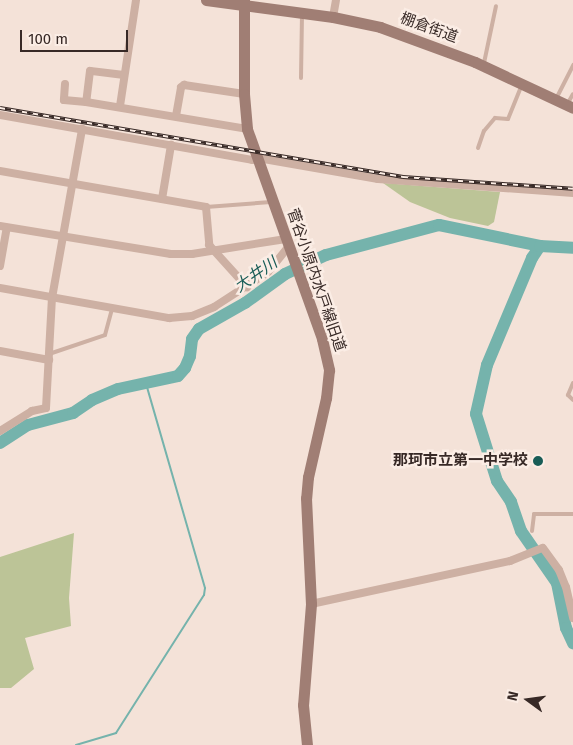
<!DOCTYPE html>
<html>
<head>
<meta charset="utf-8">
<style>
	body { margin:0 }
	#map { position:relative; width:573px; height:745px; overflow:hidden; background:#f4e2d8; font-family:"Fira Sans","Noto Sans JP",sans-serif }
	div>[style] { position:absolute }
	[style*='--x'] { left:calc(var(--x)*1px); top:calc(var(--y)*1px); width:calc(var(--w)*1px); rotate:calc(var(--a)*1deg) }
	.green>* { inset:0; background:#bcc497 }
	.stream>* { height:2px; margin:-1px; padding:0 1px; transform-origin:1px; border-radius:1px; background:#75b3ac }
	.river>* { height:12px; margin:-6px; padding:0 6px; transform-origin:6px; border-radius:6px; background:#75b3ac }
	.lane>* { height:4px; margin:-2px; padding:0 2px; transform-origin:2px; border-radius:2px; background:#cdb0a3 }
	.street>* { height:8px; margin:-4px; padding:0 4px; transform-origin:4px; border-radius:4px; background:#cdb0a3 }
	.secondary>* { height:11px; margin:-5.5px; padding:0 5.5px; transform-origin:5.5px; border-radius:5.5px; background:#a07e74 }
	.rail>* { height:4px; margin-top:-2px; transform-origin:0; background:repeating-linear-gradient(90deg,#fbede5 0 5.5px,#372926 0 11px); box-sizing:border-box; border-block:1px solid #372926 }
	.dots>* { width:14px; height:14px; translate:-50% -50%; box-sizing:border-box; border:2px solid #fbede5; border-radius:50% }
	span { translate:-50% -50%; white-space:nowrap; text-align:center; line-height:1.15; -webkit-text-stroke:5px #fbede5; paint-order:stroke }
	.street-label { font-size:15px; color:#372926 }
	.poi-label { font-size:15px; color:#372926; font-weight:700 }
	.right { translate:-100% -50%; text-align:right }
	.water-label { font-size:16px; color:#185c56; font-style:italic }
	.north { position:absolute; left:503px; top:675px; width:50px; height:50px; -webkit-text-stroke:4px #fbede5; paint-order:stroke; rotate:284deg; font-size:14px; font-weight:700; line-height:20px; text-align:center; color:#372926 }
	.north::after { content:''; display:block; margin:auto; width:18px; height:22px; background:#372926; clip-path:polygon(50% 0,100% 100%,50% 72%,0 100%) }
	.scale { position:absolute; left:20px; top:30px; width:108px; height:22px; box-sizing:border-box; border:2px solid #372926; border-top:0; padding-left:6px; font-size:15px; line-height:18px; white-space:nowrap; color:#372926; -webkit-text-stroke:4px #fbede5; paint-order:stroke }
</style>
</head>
<body>
<div id="map">
	<div class="green">
		<i style="clip-path:polygon(383px 183px,500px 192px,494px 222px,488px 226px,450px 218px,410px 202px)"></i>
		<i style="clip-path:polygon(74px 533px,69px 598px,71px 626px,25px 638px,34px 669px,11px 688px,0 688px,0 557px)"></i>
	</div>
	<div class="stream">
		<i style="--x:76;--y:745;--w:42;--a:-16.7"></i>
		<i style="--x:116;--y:733;--w:164;--a:-57.5"></i>
		<i style="--x:204;--y:595;--w:7;--a:-82"></i>
		<i style="--x:205;--y:588;--w:213;--a:-106.1"></i>
	</div>
	<div class="river">
		<i style="--x:540;--y:246;--w:14;--a:124"></i>
		<i style="--x:532;--y:258;--w:116;--a:112.8"></i>
		<i style="--x:487;--y:365;--w:50;--a:102.7"></i>
		<i style="--x:476;--y:414;--w:70;--a:72.6"></i>
		<i style="--x:497;--y:481;--w:25;--a:56"></i>
		<i style="--x:511;--y:502;--w:31;--a:71"></i>
		<i style="--x:521;--y:531;--w:63;--a:55.3"></i>
		<i style="--x:557;--y:583;--w:46;--a:78.7"></i>
		<i style="--x:566;--y:628;--w:17;--a:65"></i>
		<i style="--x:0;--y:443;--w:33;--a:-33"></i>
		<i style="--x:28;--y:425;--w:47;--a:-14.9"></i>
		<i style="--x:73;--y:413;--w:23;--a:-34"></i>
		<i style="--x:92;--y:400;--w:28;--a:-23"></i>
		<i style="--x:118;--y:389;--w:61;--a:-12.2"></i>
		<i style="--x:178;--y:376;--w:11;--a:-49"></i>
		<i style="--x:185;--y:368;--w:13;--a:-67"></i>
		<i style="--x:190;--y:356;--w:17;--a:-83"></i>
		<i style="--x:192;--y:339;--w:12;--a:-55"></i>
		<i style="--x:199;--y:329;--w:53;--a:-29.5"></i>
		<i style="--x:245;--y:303;--w:49;--a:-35.9"></i>
		<i style="--x:285;--y:274;--w:45;--a:-24.9"></i>
		<i style="--x:326;--y:255;--w:117;--a:-14.9"></i>
		<i style="--x:439;--y:225;--w:103;--a:11.7"></i>
		<i style="--x:540;--y:246;--w:33;--a:3"></i>
	</div>
	<div class="lane">
		<i style="--x:484;--y:63;--w:58;--a:-78.1"></i>
		<i style="--x:301;--y:78;--w:63;--a:-89.1"></i>
		<i style="--x:557;--y:97;--w:36;--a:-63"></i>
		<i style="--x:568;--y:103;--w:10;--a:-61"></i>
		<i style="--x:478;--y:148;--w:18;--a:-71"></i>
		<i style="--x:484;--y:131;--w:17;--a:-50"></i>
		<i style="--x:495;--y:118;--w:13;--a:4"></i>
		<i style="--x:508;--y:119;--w:37;--a:-68"></i>
		<i style="--x:206;--y:207;--w:65;--a:-4.4"></i>
		<i style="--x:49;--y:354;--w:59;--a:-18.7"></i>
		<i style="--x:105;--y:335;--w:27;--a:-75"></i>
		<i style="--x:573;--y:383;--w:13;--a:113"></i>
		<i style="--x:568;--y:395;--w:7;--a:45"></i>
		<i style="--x:532;--y:531;--w:17;--a:-83"></i>
		<i style="--x:534;--y:514;--w:39;--a:0"></i>
	</div>
	<div class="street">
		<i style="--x:333;--y:17;--w:17;--a:-80"></i>
		<i style="--x:124;--y:75;--w:34;--a:-173"></i>
		<i style="--x:90;--y:71;--w:31;--a:97"></i>
		<i style="--x:86;--y:102;--w:163;--a:9.5"></i>
		<i style="--x:65;--y:84;--w:16;--a:94"></i>
		<i style="--x:64;--y:100;--w:22;--a:5"></i>
		<i style="--x:120;--y:106;--w:107;--a:-81.4"></i>
		<i style="--x:0;--y:115;--w:256;--a:10.1"></i>
		<i style="--x:252;--y:160;--w:6;--a:-18"></i>
		<i style="--x:258;--y:158;--w:122;--a:9.9"></i>
		<i style="--x:378;--y:179;--w:196;--a:4.1"></i>
		<i style="--x:176;--y:116;--w:29;--a:-80"></i>
		<i style="--x:181;--y:87;--w:4;--a:-34"></i>
		<i style="--x:184;--y:85;--w:61;--a:8.5"></i>
		<i style="--x:0;--y:171;--w:209;--a:9.9"></i>
		<i style="--x:206;--y:207;--w:38;--a:85"></i>
		<i style="--x:209;--y:245;--w:57;--a:47.9"></i>
		<i style="--x:162;--y:199;--w:55;--a:-80.5"></i>
		<i style="--x:0;--y:226;--w:173;--a:9.3"></i>
		<i style="--x:171;--y:254;--w:21;--a:0"></i>
		<i style="--x:192;--y:254;--w:95;--a:-9.1"></i>
		<i style="--x:0;--y:266;--w:39;--a:-80"></i>
		<i style="--x:0;--y:288;--w:172;--a:10.1"></i>
		<i style="--x:169;--y:318;--w:23;--a:-5"></i>
		<i style="--x:192;--y:316;--w:24;--a:-22"></i>
		<i style="--x:214;--y:307;--w:64;--a:-32.9"></i>
		<i style="--x:268;--y:272;--w:33;--a:-51"></i>
		<i style="--x:0;--y:351;--w:50;--a:10.4"></i>
		<i style="--x:0;--y:431;--w:38;--a:-32"></i>
		<i style="--x:32;--y:411;--w:14;--a:-12"></i>
		<i style="--x:46;--y:408;--w:110;--a:-86.9"></i>
		<i style="--x:52;--y:298;--w:172;--a:-79.9"></i>
		<i style="--x:311;--y:604;--w:204;--a:-12.2"></i>
		<i style="--x:510;--y:561;--w:35;--a:-22"></i>
		<i style="--x:543;--y:548;--w:27;--a:54"></i>
		<i style="--x:559;--y:570;--w:18;--a:68"></i>
		<i style="--x:566;--y:587;--w:32;--a:77"></i>
	</div>
	<div class="secondary">
		<i style="--x:206;--y:0;--w:128;--a:7.6"></i>
		<i style="--x:333;--y:17;--w:48;--a:12"></i>
		<i style="--x:380;--y:27;--w:101;--a:20.2"></i>
		<i style="--x:475;--y:62;--w:108;--a:25.1"></i>
		<i style="--x:244;--y:0;--w:94;--a:90"></i>
		<i style="--x:244;--y:94;--w:35;--a:85"></i>
		<i style="--x:247;--y:129;--w:223;--a:70.3"></i>
		<i style="--x:322;--y:339;--w:32;--a:77"></i>
		<i style="--x:329;--y:370;--w:28;--a:96"></i>
		<i style="--x:326;--y:398;--w:81;--a:102.8"></i>
		<i style="--x:308;--y:477;--w:21;--a:95"></i>
		<i style="--x:306;--y:498;--w:106;--a:87.3"></i>
		<i style="--x:311;--y:604;--w:101;--a:94.5"></i>
		<i style="--x:303;--y:705;--w:40;--a:84.3"></i>
	</div>
	<div class="rail">
		<i style="--x:0;--y:108;--w:409;--a:9.7"></i>
		<i style="--x:403;--y:177;--w:170;--a:4"></i>
	</div>
	<div class="dots">
		<i style="left:538px;top:461px;background:#185c56"></i>
	</div>
	<div class="street-label">
		<span style="left:429px;top:28px;rotate:20deg">棚倉街道</span>
		<span style="left:316px;top:280px;rotate:71deg">菅谷小原内水戸線旧道</span>
	</div>
	<div class="poi-label">
		<span class="right" style="left:528px;top:461px">那珂市立第一中学校</span>
	</div>
	<div class="water-label">
		<span style="left:256px;top:275px;rotate:-35deg">大井川</span>
	</div>
	<div class="north">N</div>
	<div class="scale">100 m</div>
</div>
</body>
</html>
